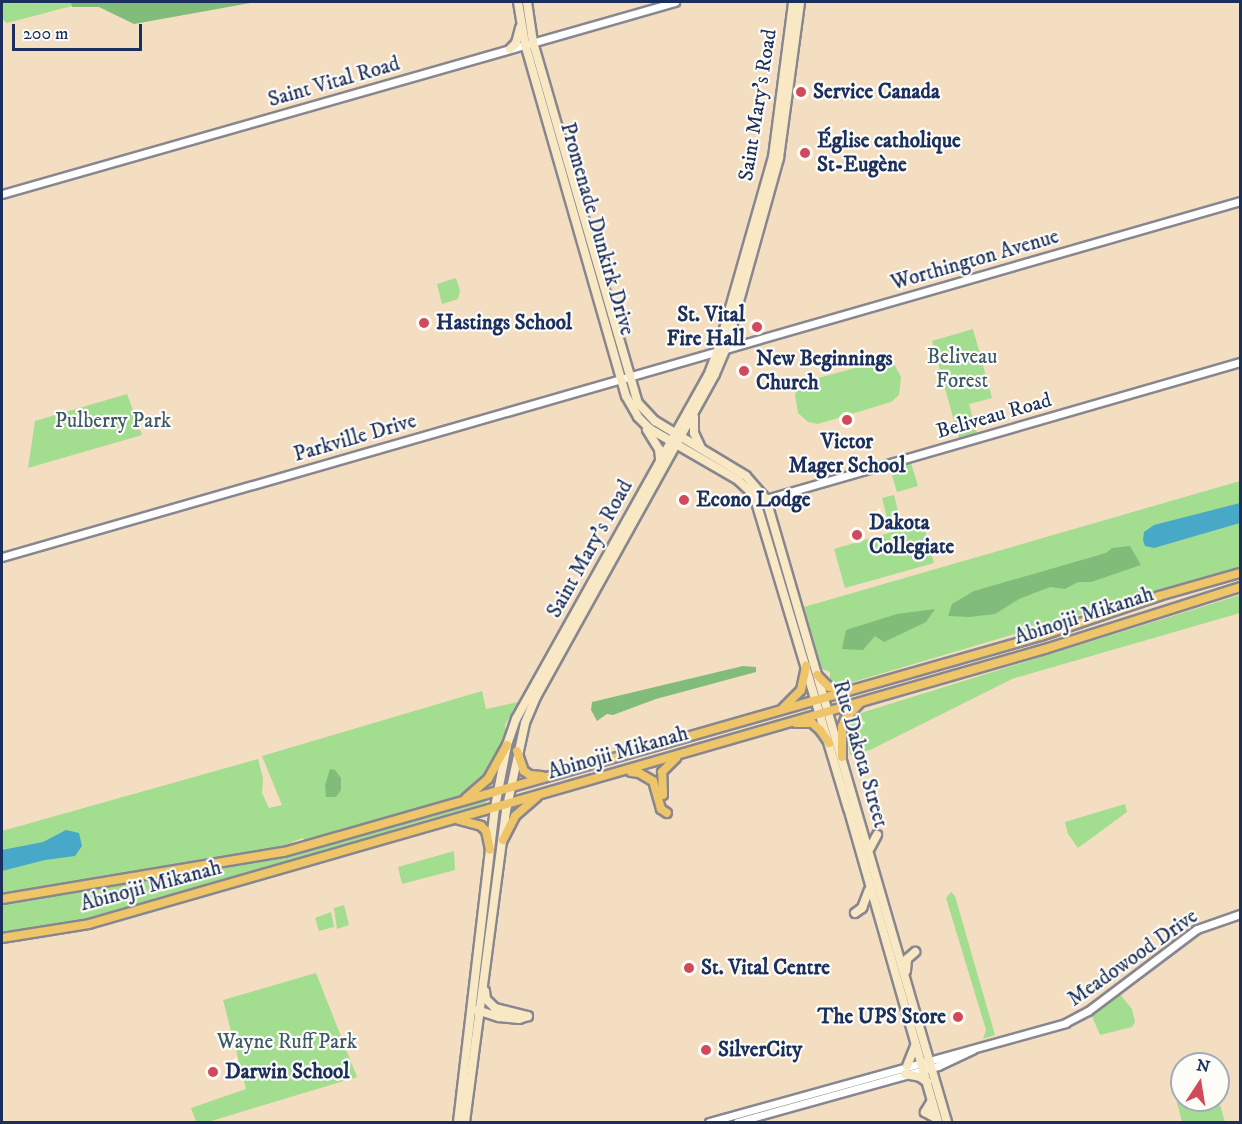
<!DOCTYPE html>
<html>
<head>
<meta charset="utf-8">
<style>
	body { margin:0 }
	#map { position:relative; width:1242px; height:1124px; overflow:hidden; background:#f4dec1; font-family:"IM FELL DW Pica",serif }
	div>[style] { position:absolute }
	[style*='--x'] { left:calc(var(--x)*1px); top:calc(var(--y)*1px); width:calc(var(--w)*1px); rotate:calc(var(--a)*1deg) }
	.green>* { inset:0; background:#a3dd8f }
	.forest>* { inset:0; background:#82bc7a }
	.water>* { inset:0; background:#48a8c7 }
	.roads { filter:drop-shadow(2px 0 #888690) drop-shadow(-2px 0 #888690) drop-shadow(0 2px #888690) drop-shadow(0 -2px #888690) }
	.tertiary>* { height:7px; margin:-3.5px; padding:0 3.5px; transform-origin:3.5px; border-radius:3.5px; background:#fff }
	.secondary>* { height:8px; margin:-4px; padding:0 4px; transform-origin:4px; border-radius:4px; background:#f8e8c3 }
	.primary>* { height:8px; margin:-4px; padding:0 4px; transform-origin:4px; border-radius:4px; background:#eec569 }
	.dots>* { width:16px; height:16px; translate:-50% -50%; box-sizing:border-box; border:3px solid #fdfcf7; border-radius:50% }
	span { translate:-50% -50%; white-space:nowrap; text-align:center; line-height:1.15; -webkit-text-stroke:4.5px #fdfcf7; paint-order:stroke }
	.street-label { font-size:21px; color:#1b2f5e }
	.poi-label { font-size:21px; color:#1b2f5e; font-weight:700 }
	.left { translate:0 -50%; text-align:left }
	.right { translate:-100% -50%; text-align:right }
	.park-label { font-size:21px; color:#3d5a6a }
	.frame { position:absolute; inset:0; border:3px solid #1b2f5e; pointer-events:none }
	.north { position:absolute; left:1170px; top:1052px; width:60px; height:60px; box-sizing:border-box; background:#fdfcf7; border:2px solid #a3aaba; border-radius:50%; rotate:12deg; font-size:16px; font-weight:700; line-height:24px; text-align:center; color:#1b2f5e }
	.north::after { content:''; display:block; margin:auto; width:21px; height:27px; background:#d1495b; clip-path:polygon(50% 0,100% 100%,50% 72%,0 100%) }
	.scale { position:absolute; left:12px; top:24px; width:130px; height:27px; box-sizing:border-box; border:3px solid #1b2f5e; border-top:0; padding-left:8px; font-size:18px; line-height:21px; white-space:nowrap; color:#1b2f5e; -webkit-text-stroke:4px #fdfcf7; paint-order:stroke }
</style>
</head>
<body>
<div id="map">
	<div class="green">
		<i style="clip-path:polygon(2px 2px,87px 2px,7px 23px,2px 19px)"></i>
		<i style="clip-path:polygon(456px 278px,460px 291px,458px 299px,442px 304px,437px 284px)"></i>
		<i style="clip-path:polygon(973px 329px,992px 398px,969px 404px,977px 434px,959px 439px,932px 341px)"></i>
		<i style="clip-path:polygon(884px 360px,894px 364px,901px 377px,899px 395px,891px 402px,818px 424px,808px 422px,798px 413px,795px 395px,800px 383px)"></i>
		<i style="clip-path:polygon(127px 394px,142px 435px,28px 468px,35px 421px)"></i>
		<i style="clip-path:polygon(911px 463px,918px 486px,897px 492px,890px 469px)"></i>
		<i style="clip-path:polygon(1240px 481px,1240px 567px,843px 685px,830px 680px,830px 672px,822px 669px,804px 607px)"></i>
		<i style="clip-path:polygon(894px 495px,899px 515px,887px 518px,882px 498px)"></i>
		<i style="clip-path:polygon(923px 523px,934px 563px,845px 588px,834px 549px)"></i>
		<i style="clip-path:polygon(1240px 595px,1240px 613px,1012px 679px,870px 750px,850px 755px,846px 730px,855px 716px,864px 712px)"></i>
		<i style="clip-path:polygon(482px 691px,486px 709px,518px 702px,505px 725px,506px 731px,492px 769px,471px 793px,461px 798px,305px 842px,303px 838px,292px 842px,292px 845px,2px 894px,2px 831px,258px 759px,263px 778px,262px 793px,269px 808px,282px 805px,262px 756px)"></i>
		<i style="clip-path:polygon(485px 800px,486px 803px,402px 827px,311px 857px,89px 921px,2px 936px,2px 904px,178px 876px,292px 854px)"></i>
		<i style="clip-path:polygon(1125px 804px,1127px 812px,1078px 848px,1068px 834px,1065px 822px)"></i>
		<i style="clip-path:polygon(454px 851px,455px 870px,402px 884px,398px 867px)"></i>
		<i style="clip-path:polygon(951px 892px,955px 896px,995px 1035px,983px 1039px,986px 1030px,946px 898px)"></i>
		<i style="clip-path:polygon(344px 905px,349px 925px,337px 929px,334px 908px)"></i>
		<i style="clip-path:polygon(331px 912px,334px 927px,319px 931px,315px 918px)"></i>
		<i style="clip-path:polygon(316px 973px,357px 1077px,208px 1122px,196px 1122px,191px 1108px,246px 1089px,223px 1000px)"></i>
		<i style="clip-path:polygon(1119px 993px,1132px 1009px,1135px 1022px,1132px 1027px,1100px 1035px,1091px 1014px)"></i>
		<i style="clip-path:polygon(1182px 1083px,1182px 1100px,1218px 1100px,1218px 1098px,1225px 1122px,1182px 1122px,1176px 1099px)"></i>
	</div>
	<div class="forest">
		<i style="clip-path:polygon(71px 2px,256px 2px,134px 24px,99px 7px,72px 7px)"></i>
		<i style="clip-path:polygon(1130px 546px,1141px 565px,1091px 582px,1078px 582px,1065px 589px,1050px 587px,1019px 599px,995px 614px,969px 617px,948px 616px,952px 604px,974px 591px,1106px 553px,1112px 548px)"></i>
		<i style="clip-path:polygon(935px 609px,926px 622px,884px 642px,875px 636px,863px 650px,842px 649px,846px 630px,897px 614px)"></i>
		<i style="clip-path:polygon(743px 666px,756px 667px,756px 672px,656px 699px,613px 715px,607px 714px,597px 721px,591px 710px,592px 702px)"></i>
		<i style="clip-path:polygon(330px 769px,335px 770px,341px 778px,341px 790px,336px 797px,326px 797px,325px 785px)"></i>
	</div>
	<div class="water">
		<i style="clip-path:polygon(1240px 503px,1240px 523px,1154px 548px,1145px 546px,1143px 540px,1144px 532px,1154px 525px)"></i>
		<i style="clip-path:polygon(66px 830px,79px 833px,82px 846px,75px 856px,45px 860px,2px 871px,2px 850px,43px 842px)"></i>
	</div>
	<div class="roads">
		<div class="tertiary">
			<i style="--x:2;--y:194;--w:700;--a:-15.92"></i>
			<i style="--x:762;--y:500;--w:498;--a:-16.1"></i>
			<i style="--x:2;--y:557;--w:1288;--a:-16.04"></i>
			<i style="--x:709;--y:1122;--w:370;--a:-15.5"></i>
			<i style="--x:1065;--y:1023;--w:26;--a:-28"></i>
			<i style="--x:1088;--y:1011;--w:136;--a:-37"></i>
			<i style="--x:1197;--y:929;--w:46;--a:-19.2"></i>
			<i style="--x:737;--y:1122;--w:209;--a:-15.6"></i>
			<i style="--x:938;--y:1066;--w:38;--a:-25"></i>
		</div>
		<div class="secondary">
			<i style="--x:518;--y:2;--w:43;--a:80.5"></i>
			<i style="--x:525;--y:44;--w:366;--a:74"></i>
			<i style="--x:626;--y:396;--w:24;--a:60"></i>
			<i style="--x:638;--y:417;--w:17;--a:45"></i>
			<i style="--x:650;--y:429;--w:102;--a:30.1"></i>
			<i style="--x:738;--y:480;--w:21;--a:43"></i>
			<i style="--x:753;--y:494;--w:9;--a:69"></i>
			<i style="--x:756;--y:502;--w:320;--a:73.3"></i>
			<i style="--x:848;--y:808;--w:327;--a:74"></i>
			<i style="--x:527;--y:2;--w:40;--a:81.5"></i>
			<i style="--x:533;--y:42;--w:376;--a:73.8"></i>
			<i style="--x:638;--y:403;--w:25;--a:47"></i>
			<i style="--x:655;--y:421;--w:106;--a:31.1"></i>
			<i style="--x:746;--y:476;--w:30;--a:49"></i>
			<i style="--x:766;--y:499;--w:649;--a:73.8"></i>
			<i style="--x:510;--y:49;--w:8;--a:-45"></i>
			<i style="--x:516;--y:43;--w:16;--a:-75"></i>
			<i style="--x:694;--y:417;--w:16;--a:90"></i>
			<i style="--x:694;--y:433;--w:17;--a:65"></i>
			<i style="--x:647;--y:430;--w:22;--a:58"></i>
			<i style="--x:659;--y:449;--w:10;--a:84"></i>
			<i style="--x:870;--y:848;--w:15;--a:-62"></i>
			<i style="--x:855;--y:913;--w:9;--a:-36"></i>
			<i style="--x:862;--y:908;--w:19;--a:-69"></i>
			<i style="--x:906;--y:971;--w:12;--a:-85"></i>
			<i style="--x:907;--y:959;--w:11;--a:-41"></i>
			<i style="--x:485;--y:991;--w:8;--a:83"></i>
			<i style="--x:486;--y:999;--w:13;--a:45"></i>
			<i style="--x:495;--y:1008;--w:34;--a:14"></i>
			<i style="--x:477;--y:1010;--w:23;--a:18"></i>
			<i style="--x:499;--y:1017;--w:20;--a:6"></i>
			<i style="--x:519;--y:1019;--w:9;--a:-18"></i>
			<i style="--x:907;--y:1066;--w:22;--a:-68"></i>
			<i style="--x:905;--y:1074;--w:15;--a:11"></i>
			<i style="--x:920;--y:1077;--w:9;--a:36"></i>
			<i style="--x:931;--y:1102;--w:12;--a:121"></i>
			<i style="--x:925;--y:1112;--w:14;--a:30"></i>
			<i style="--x:458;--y:1122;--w:317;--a:-83.3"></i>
			<i style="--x:495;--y:807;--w:63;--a:-79"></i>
			<i style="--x:507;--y:745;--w:28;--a:-71"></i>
			<i style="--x:516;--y:719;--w:393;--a:-60.8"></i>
			<i style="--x:708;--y:376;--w:28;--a:-69"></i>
			<i style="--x:718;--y:350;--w:201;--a:-74.1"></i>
			<i style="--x:773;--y:157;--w:156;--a:-82.6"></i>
			<i style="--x:465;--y:1122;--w:314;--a:-82.5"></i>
			<i style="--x:506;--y:811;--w:90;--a:-77.8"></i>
			<i style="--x:525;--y:723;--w:28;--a:-67"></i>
			<i style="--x:536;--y:697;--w:369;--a:-61"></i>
			<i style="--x:715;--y:374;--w:28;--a:-67"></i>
			<i style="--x:726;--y:348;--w:197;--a:-74.4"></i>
			<i style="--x:779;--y:158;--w:157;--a:-82.3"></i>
		</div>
		<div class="primary">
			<i style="--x:817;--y:675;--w:17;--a:45"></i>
			<i style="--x:829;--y:687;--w:15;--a:8"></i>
			<i style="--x:783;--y:708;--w:25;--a:-45"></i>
			<i style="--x:801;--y:690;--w:25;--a:-78"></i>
			<i style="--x:796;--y:723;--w:16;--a:0"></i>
			<i style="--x:812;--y:723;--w:11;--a:41"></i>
			<i style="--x:820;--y:730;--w:16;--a:55"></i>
			<i style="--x:517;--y:751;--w:21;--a:71"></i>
			<i style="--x:524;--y:771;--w:7;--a:34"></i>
			<i style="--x:530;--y:775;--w:12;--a:5"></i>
			<i style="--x:842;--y:757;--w:30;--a:-90"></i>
			<i style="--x:842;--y:727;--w:9;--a:-69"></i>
			<i style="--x:845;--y:719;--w:21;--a:-47"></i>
			<i style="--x:631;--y:772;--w:8;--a:7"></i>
			<i style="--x:639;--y:773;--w:16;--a:30"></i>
			<i style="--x:653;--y:781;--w:29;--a:74"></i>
			<i style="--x:661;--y:809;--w:7;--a:34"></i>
			<i style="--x:663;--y:795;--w:23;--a:-92"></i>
			<i style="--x:662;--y:772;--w:20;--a:-45"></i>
			<i style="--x:466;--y:798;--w:29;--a:-41"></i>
			<i style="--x:488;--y:779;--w:39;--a:-61"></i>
			<i style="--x:459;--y:820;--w:23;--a:15"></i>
			<i style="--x:481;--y:826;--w:7;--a:45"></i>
			<i style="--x:486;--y:831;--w:19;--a:78"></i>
			<i style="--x:503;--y:840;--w:27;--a:-63"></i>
			<i style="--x:515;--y:816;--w:29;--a:-41"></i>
			<i style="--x:2;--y:899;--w:286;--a:-9.5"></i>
			<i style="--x:284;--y:852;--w:787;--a:-15.93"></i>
			<i style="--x:1041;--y:636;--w:125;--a:-18.7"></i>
			<i style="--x:1159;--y:596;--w:84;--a:-15.9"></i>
			<i style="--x:2;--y:938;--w:88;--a:-9.1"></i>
			<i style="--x:89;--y:924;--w:995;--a:-16.05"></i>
			<i style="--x:1045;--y:649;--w:205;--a:-17.6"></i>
		</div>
	</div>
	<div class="dots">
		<i style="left:801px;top:92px;background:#d1495b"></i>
		<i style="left:805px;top:153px;background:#d1495b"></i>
		<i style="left:424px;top:323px;background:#d1495b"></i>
		<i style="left:757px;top:327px;background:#d1495b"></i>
		<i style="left:744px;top:371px;background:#d1495b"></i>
		<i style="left:847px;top:420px;background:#d1495b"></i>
		<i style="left:684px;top:500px;background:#d1495b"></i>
		<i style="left:857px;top:535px;background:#d1495b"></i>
		<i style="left:689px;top:968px;background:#d1495b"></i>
		<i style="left:958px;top:1017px;background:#d1495b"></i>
		<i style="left:706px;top:1050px;background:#d1495b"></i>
		<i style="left:213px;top:1072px;background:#d1495b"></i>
	</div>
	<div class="street-label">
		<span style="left:334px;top:82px;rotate:-16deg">Saint Vital Road</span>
		<span style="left:758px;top:105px;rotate:-81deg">Saint Mary's Road</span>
		<span style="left:597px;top:229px;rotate:74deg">Promenade Dunkirk Drive</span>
		<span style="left:975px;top:260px;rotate:-16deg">Worthington Avenue</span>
		<span style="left:994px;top:416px;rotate:-16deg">Beliveau Road</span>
		<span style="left:355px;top:438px;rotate:-16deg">Parkville Drive</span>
		<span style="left:590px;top:549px;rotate:-61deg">Saint Mary's Road</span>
		<span style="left:1084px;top:616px;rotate:-18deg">Abinojii Mikanah</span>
		<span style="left:618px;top:753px;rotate:-16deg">Abinojii Mikanah</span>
		<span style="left:860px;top:754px;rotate:74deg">Rue Dakota Street</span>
		<span style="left:151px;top:886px;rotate:-15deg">Abinojii Mikanah</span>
		<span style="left:1133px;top:958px;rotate:-35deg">Meadowood Drive</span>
	</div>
	<div class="poi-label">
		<span class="left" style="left:813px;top:92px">Service Canada</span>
		<span class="left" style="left:817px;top:153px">Église catholique<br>St-Eugène</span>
		<span class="right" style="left:745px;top:327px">St. Vital<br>Fire Hall</span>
		<span class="left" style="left:436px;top:323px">Hastings School</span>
		<span class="left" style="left:756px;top:371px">New Beginnings<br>Church</span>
		<span style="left:847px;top:454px">Victor<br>Mager School</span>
		<span class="left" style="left:696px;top:500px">Econo Lodge</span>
		<span class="left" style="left:869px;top:535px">Dakota<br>Collegiate</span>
		<span class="left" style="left:701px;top:968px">St. Vital Centre</span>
		<span class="right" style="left:946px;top:1017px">The UPS Store</span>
		<span class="left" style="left:718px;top:1050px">SilverCity</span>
		<span class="left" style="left:225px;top:1072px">Darwin School</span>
	</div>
	<div class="park-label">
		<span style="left:962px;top:369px">Beliveau<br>Forest</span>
		<span style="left:113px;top:421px">Pulberry Park</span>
		<span style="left:287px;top:1042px">Wayne Ruff Park</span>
	</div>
	<div class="frame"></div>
	<div class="north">N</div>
	<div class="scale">200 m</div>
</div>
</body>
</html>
